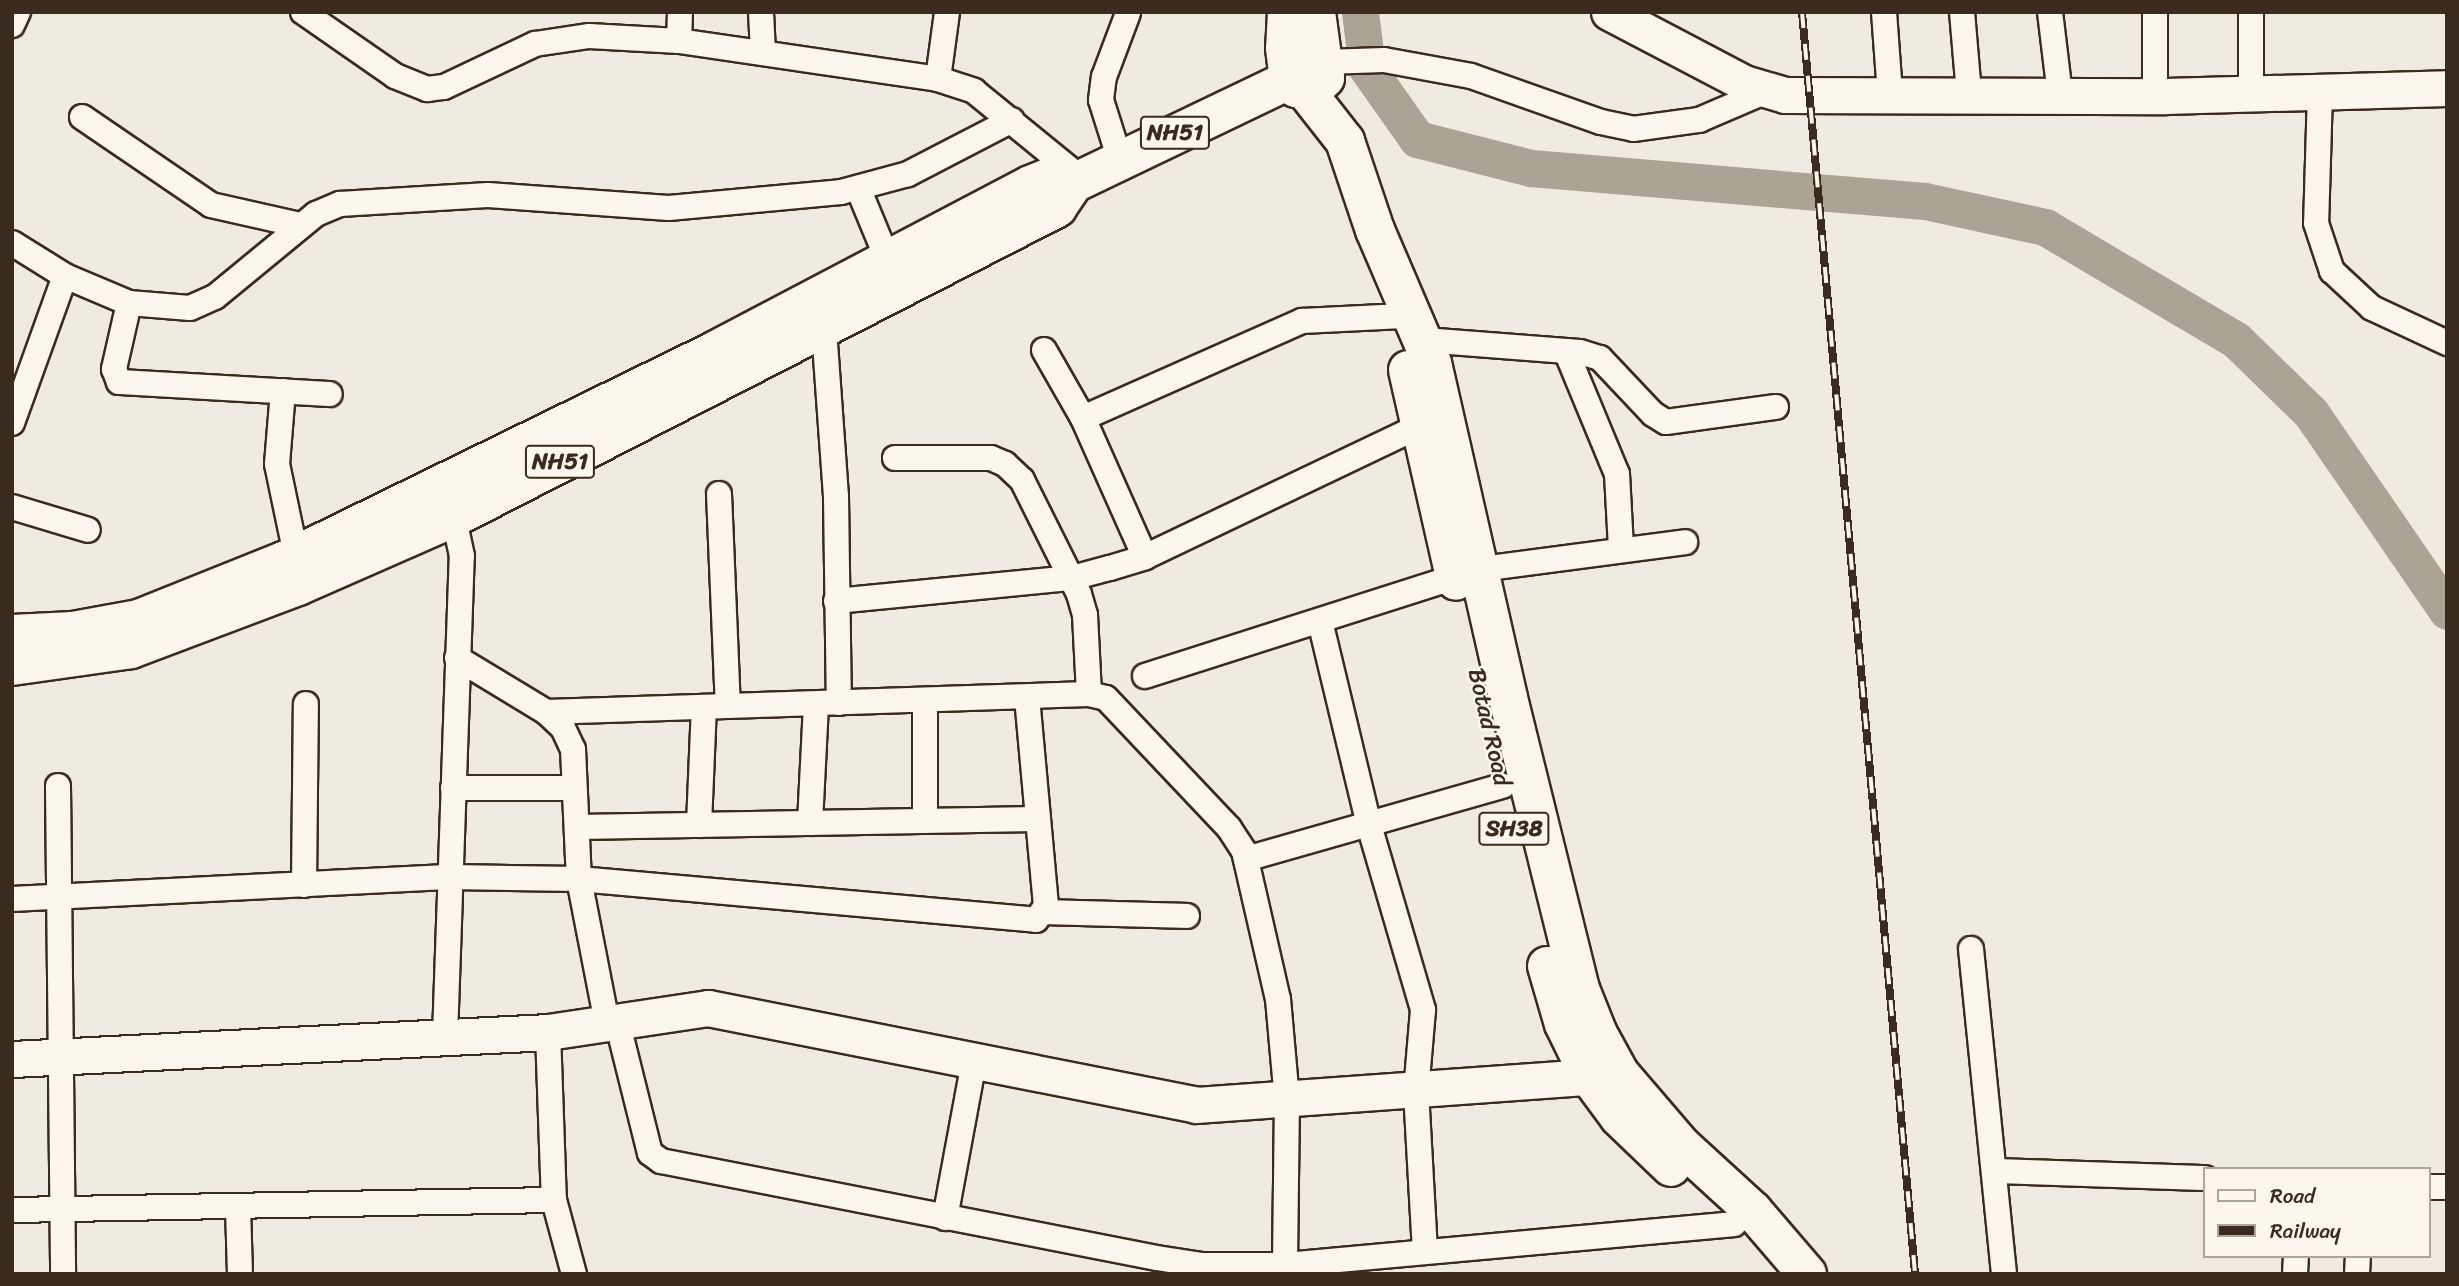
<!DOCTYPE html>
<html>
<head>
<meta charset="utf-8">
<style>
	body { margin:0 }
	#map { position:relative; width:2459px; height:1286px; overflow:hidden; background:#f0ebe0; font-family:Sriracha,sans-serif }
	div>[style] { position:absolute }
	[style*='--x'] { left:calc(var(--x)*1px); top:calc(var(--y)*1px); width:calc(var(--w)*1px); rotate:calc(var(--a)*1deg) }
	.river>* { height:37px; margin:-18.5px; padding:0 18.5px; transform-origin:18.5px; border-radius:18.5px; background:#aca397 }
	.roads { filter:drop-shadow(2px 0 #3b2a1e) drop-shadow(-2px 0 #3b2a1e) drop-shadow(0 2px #3b2a1e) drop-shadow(0 -2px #3b2a1e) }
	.street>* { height:24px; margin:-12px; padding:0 12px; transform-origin:12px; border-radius:12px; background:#fbf7ec }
	.secondary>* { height:35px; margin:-17.5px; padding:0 17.5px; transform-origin:17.5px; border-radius:17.5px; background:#fbf7ec }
	.primary>* { height:38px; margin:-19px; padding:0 19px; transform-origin:19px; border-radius:19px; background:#fbf7ec }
	.highway>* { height:38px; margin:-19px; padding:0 19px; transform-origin:19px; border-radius:19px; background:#fbf7ec }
	.rail>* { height:8px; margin-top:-4px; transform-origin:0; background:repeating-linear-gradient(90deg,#fbf7ec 0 16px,#3b2a1e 0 32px); box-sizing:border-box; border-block:2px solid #3b2a1e }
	span { translate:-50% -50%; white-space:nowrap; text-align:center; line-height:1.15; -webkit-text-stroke:5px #fbf7ec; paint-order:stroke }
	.shield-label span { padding:2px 5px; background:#fbf7ec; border:2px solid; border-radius:5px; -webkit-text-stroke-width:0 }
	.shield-label { font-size:23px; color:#3b2a1e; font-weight:700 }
	.street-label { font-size:24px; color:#3b2a1e }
	.frame { position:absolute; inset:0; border:14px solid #3b2a1e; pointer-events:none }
	.legend { position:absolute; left:2203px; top:1167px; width:228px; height:91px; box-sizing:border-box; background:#fbf7ec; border:2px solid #aea59a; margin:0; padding:9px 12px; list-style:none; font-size:21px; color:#3b2a1e }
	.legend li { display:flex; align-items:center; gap:14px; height:35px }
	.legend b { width:35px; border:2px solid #aea59a }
</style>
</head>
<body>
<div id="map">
	<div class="river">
		<i style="--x:1360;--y:12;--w:56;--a:82.9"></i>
		<i style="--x:1367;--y:68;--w:87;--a:54.8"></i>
		<i style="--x:1417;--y:139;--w:118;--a:14.3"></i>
		<i style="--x:1531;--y:168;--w:395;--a:4.8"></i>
		<i style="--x:1925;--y:201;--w:123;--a:12.2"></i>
		<i style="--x:2045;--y:227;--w:222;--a:30.6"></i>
		<i style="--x:2236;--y:340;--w:105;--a:44.2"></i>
		<i style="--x:2311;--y:413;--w:240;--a:55.5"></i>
	</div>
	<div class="roads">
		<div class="street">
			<i style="--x:303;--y:12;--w:112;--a:34.8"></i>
			<i style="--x:395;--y:76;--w:35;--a:22"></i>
			<i style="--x:427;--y:89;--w:17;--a:-7"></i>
			<i style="--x:444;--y:87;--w:101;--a:-25.3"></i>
			<i style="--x:535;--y:44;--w:55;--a:-8.4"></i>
			<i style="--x:589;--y:36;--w:90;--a:3.2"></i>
			<i style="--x:679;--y:41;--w:262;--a:8.3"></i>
			<i style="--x:938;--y:79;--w:38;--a:18"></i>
			<i style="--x:974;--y:91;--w:139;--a:39.2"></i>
			<i style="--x:761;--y:12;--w:41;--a:87.2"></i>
			<i style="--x:1884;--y:12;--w:82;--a:85.8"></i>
			<i style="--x:1962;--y:12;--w:82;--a:85.1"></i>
			<i style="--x:2050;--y:12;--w:84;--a:83.1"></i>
			<i style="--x:2155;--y:12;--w:84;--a:90"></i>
			<i style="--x:2251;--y:12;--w:82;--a:90"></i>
			<i style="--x:12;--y:25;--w:14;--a:-65"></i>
			<i style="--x:679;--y:41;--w:29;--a:-88"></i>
			<i style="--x:1325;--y:62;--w:59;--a:-1.9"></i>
			<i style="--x:1384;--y:60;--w:88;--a:10.4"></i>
			<i style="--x:1471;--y:76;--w:138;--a:19.5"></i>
			<i style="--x:1601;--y:122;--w:33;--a:12"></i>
			<i style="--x:1633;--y:129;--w:67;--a:-7.8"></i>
			<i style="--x:1699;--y:120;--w:71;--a:-23.3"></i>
			<i style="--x:938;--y:79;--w:68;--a:-82.3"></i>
			<i style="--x:2320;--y:92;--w:131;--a:91.7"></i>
			<i style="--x:2316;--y:223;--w:51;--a:71.6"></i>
			<i style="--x:2332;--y:271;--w:54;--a:42.8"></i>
			<i style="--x:2372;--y:308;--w:83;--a:25"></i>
			<i style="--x:82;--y:117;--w:156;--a:34.3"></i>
			<i style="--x:211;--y:205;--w:91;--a:12.7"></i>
			<i style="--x:1120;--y:160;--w:63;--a:-107.6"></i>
			<i style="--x:1101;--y:100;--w:23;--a:-83"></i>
			<i style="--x:1104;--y:77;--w:68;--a:-69.4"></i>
			<i style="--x:858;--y:188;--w:76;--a:67.5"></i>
			<i style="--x:12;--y:243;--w:62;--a:31.9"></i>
			<i style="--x:65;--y:276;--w:69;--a:22.9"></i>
			<i style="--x:129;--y:303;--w:61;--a:4.7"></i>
			<i style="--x:190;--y:308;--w:27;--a:-24"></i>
			<i style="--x:215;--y:297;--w:131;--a:-39.4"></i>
			<i style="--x:316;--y:214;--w:26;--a:-23"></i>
			<i style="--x:340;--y:204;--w:148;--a:-3.5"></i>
			<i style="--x:488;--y:195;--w:181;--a:4.1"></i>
			<i style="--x:669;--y:208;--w:173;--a:-5.3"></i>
			<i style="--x:841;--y:192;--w:69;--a:-15"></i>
			<i style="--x:908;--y:174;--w:117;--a:-27.4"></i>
			<i style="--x:129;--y:303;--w:68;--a:102.8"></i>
			<i style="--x:114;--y:369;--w:14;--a:69"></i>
			<i style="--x:119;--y:382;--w:211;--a:3.3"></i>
			<i style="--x:823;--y:315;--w:182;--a:85.9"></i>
			<i style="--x:836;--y:497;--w:206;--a:89.2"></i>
			<i style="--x:1424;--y:340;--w:156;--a:4.4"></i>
			<i style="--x:1580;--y:352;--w:21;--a:17"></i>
			<i style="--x:1600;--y:358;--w:77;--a:46.6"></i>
			<i style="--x:1653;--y:414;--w:15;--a:32"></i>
			<i style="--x:1666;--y:422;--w:111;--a:-7.8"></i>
			<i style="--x:1044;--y:350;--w:78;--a:60.2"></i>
			<i style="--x:1083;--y:418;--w:152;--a:66"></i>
			<i style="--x:1566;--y:351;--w:133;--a:67.5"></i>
			<i style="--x:1617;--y:474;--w:75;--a:86.9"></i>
			<i style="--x:283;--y:391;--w:73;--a:94.7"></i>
			<i style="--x:277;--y:464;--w:93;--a:78.2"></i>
			<i style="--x:1083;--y:418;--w:240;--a:-23.9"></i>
			<i style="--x:1302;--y:321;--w:101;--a:-2.8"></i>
			<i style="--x:12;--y:423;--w:156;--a:-70.2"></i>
			<i style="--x:895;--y:458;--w:96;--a:0"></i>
			<i style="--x:991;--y:458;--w:15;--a:23"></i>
			<i style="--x:1005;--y:464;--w:23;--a:43"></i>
			<i style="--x:1022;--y:480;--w:127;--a:63.4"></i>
			<i style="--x:1079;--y:594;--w:22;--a:74"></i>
			<i style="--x:1085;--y:615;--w:79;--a:87.1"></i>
			<i style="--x:719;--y:494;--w:212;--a:87.6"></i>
			<i style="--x:12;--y:507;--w:79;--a:16.8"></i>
			<i style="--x:836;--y:601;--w:237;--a:-5.6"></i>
			<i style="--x:1072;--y:578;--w:39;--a:-15"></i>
			<i style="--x:1110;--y:568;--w:37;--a:-17"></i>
			<i style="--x:1145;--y:557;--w:305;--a:-25.5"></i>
			<i style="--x:1320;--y:621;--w:210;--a:76.5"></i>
			<i style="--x:1369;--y:825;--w:193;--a:73.7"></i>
			<i style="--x:1423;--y:1010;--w:81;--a:94.9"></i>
			<i style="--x:1416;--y:1091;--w:161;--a:86.8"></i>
			<i style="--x:457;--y:658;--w:104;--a:31.2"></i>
			<i style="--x:546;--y:712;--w:23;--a:43"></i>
			<i style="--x:563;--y:728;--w:23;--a:65"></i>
			<i style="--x:573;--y:749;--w:130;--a:87.4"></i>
			<i style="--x:579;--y:879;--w:147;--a:79"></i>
			<i style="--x:1145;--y:676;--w:353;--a:-17.7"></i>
			<i style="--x:1481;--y:569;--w:206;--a:-7.5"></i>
			<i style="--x:925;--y:701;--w:120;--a:90"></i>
			<i style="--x:546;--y:712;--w:543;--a:-1.9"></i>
			<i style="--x:1089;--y:694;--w:17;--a:13"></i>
			<i style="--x:1106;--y:698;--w:179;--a:46.6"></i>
			<i style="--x:1229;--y:828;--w:27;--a:57"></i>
			<i style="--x:1244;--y:851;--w:152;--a:77.1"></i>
			<i style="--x:1278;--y:999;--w:100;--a:84.9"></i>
			<i style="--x:1287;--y:1099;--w:175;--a:90.7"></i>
			<i style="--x:58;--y:786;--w:488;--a:89.4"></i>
			<i style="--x:453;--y:788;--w:121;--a:0"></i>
			<i style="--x:810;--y:823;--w:119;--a:-87.1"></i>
			<i style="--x:699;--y:825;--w:118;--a:-87.6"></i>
			<i style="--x:577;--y:827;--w:461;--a:-1"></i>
			<i style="--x:1246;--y:859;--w:267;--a:-15.9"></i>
			<i style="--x:304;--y:885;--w:181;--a:-89.4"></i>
			<i style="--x:12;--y:899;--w:440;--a:-2.9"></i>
			<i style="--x:451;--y:877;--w:128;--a:0.9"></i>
			<i style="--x:579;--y:879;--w:459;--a:5.1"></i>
			<i style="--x:1036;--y:920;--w:17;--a:-54"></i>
			<i style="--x:1046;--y:906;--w:210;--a:-95.2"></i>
			<i style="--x:1045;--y:912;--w:142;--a:1.6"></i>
			<i style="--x:1971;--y:949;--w:327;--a:84.2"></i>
			<i style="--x:617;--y:1021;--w:136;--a:76"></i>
			<i style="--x:650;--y:1153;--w:14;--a:36"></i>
			<i style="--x:661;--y:1161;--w:505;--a:11.07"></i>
			<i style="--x:1157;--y:1258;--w:46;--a:8.8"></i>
			<i style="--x:1202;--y:1265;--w:82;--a:0"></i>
			<i style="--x:1284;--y:1265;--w:452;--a:-5.2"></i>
			<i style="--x:548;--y:1032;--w:168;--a:88"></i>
			<i style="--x:554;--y:1200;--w:77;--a:74.9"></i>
			<i style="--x:445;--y:1037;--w:481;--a:-88"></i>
			<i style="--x:462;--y:556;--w:52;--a:-102.2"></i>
			<i style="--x:1994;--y:1171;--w:211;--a:1.9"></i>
			<i style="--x:2429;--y:1187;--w:18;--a:0"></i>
			<i style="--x:238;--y:1207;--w:67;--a:88.3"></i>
			<i style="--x:12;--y:1210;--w:542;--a:-1.06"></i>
			<i style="--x:945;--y:1218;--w:160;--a:-79.5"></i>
			<i style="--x:2295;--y:1274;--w:18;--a:-87"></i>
			<i style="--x:2357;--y:1274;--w:18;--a:-87"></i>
		</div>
		<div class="secondary">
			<i style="--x:1609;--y:12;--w:153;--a:27.7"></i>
			<i style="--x:1744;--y:83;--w:43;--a:16.3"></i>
			<i style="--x:1785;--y:95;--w:380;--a:0.2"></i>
			<i style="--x:2165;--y:96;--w:282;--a:-1.6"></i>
			<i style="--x:12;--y:1059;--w:537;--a:-2.88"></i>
			<i style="--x:548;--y:1032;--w:162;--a:-8.5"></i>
			<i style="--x:708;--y:1008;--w:498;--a:11.2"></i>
			<i style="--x:1196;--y:1105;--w:421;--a:-4.1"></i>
		</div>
		<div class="primary">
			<i style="--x:1305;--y:90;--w:65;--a:51.9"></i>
			<i style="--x:1345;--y:141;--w:94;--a:71.4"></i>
			<i style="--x:1375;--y:230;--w:145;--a:66.8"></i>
			<i style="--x:1432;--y:363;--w:344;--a:77.2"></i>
			<i style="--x:1508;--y:698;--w:300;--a:76.1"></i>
			<i style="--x:1580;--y:989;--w:48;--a:68.2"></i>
			<i style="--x:1598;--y:1034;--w:46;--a:61.2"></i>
			<i style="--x:1620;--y:1074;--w:95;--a:49.3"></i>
			<i style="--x:1682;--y:1146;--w:96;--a:42.5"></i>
			<i style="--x:1753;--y:1211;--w:83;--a:49.4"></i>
			<i style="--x:1408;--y:370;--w:216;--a:77.2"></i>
			<i style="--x:1547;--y:966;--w:60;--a:73.7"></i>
			<i style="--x:1564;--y:1024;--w:61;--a:63.9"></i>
			<i style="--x:1591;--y:1079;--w:47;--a:53.6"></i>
			<i style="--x:1619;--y:1117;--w:72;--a:43.9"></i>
		</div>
		<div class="highway">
			<i style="--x:1287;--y:12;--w:36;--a:93"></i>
			<i style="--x:1285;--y:48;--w:32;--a:83"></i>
			<i style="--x:1289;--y:80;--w:11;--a:49"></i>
			<i style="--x:1296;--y:88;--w:17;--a:7"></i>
			<i style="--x:1313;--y:90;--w:17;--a:-45"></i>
			<i style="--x:1325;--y:78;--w:67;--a:-97.8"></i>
			<i style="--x:12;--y:634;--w:61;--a:-2.8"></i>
			<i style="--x:73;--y:631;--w:67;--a:-10.3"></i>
			<i style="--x:139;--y:619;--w:158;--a:-21.9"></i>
			<i style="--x:286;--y:560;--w:476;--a:-26"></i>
			<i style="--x:714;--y:351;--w:357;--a:-27.7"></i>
			<i style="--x:1030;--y:185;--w:22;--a:-22"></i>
			<i style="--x:1050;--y:177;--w:25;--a:14"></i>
			<i style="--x:12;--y:666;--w:120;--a:-8.1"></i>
			<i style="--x:131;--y:649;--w:178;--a:-20.7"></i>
			<i style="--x:298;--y:586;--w:171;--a:-23.7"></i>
			<i style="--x:455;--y:517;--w:677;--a:-27.17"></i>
			<i style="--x:1057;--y:208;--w:30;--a:-56"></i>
			<i style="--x:1074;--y:183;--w:238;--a:-25.6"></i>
		</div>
	</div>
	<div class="rail">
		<i style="--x:1802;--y:12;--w:1267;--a:84.88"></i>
	</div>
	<div class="shield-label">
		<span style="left:1175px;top:133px">NH51</span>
		<span style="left:560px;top:462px">NH51</span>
		<span style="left:1514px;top:829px">SH38</span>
	</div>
	<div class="street-label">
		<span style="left:1489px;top:727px;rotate:77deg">Botad Road</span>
	</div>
	<div class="frame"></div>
	<ul class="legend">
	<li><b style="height:9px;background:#fbf7ec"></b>Road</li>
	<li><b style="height:9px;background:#3b2a1e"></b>Railway</li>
	</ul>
</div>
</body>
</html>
